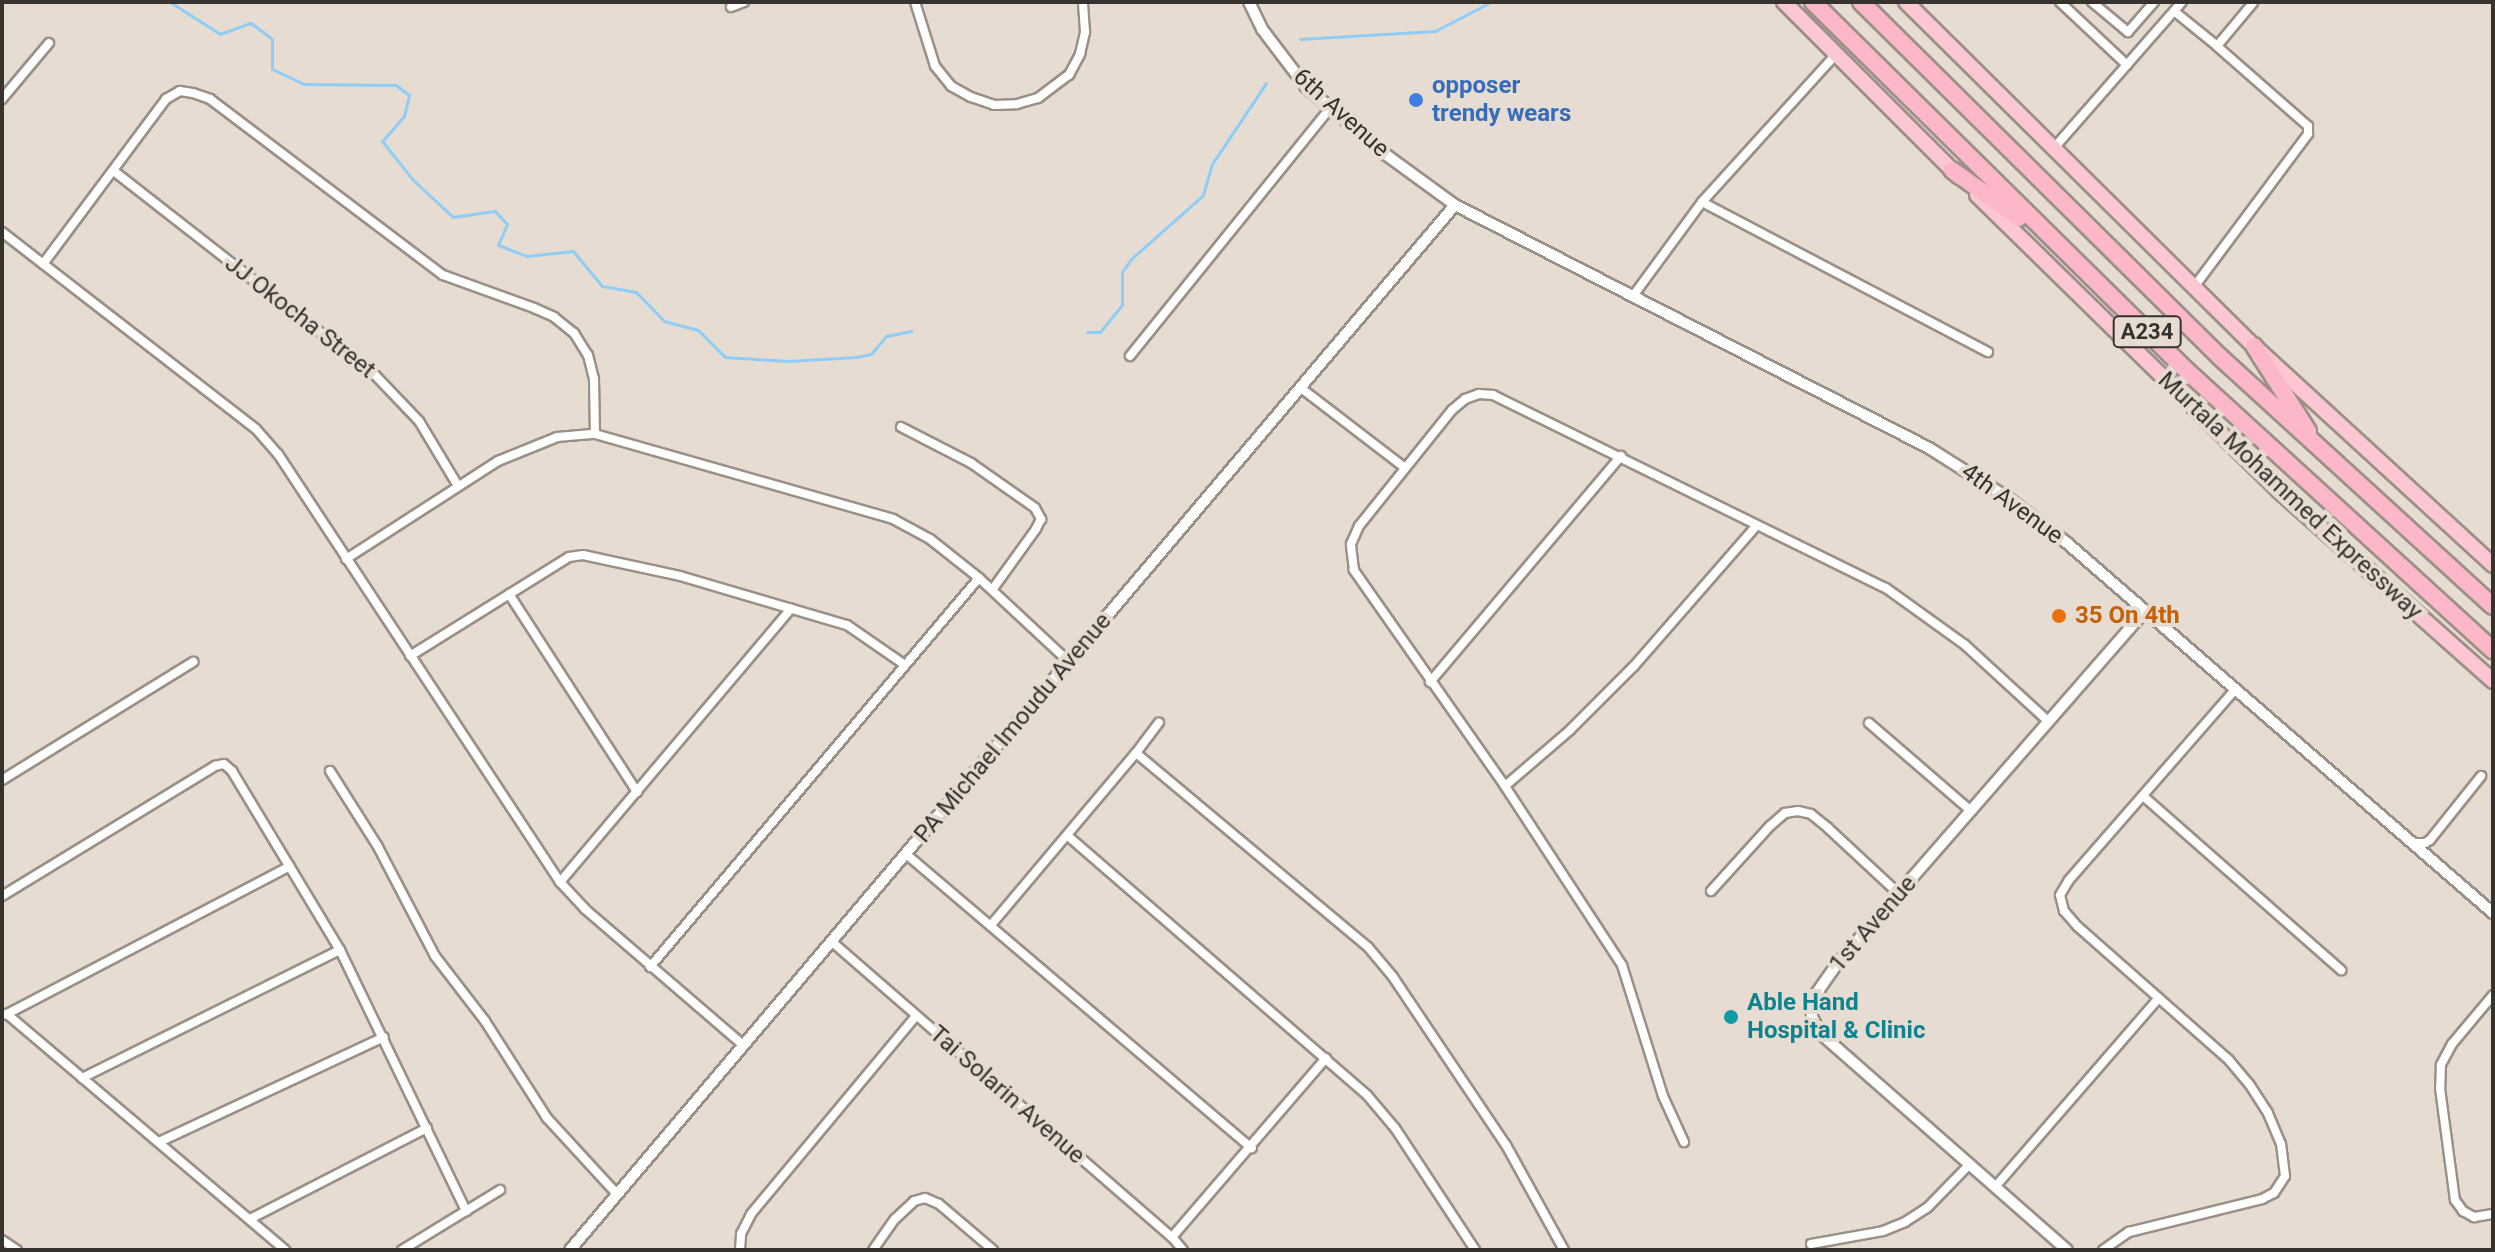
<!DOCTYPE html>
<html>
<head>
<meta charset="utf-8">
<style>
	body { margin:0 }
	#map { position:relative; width:2495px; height:1252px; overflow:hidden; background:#e7dcd1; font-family:Roboto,sans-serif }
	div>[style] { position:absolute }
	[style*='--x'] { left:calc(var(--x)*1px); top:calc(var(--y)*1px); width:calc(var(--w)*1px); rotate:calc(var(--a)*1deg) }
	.stream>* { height:3px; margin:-1.5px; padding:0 1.5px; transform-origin:1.5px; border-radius:1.5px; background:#90cdf6 }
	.roads { filter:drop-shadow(2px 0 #9b9086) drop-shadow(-2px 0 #9b9086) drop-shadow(0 2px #9b9086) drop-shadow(0 -2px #9b9086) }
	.minor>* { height:8px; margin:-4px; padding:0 4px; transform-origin:4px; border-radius:4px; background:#fff }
	.tertiary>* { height:10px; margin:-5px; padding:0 5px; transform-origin:5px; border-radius:5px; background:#fff }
	.trunk>* { height:14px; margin:-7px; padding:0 7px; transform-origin:7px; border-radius:7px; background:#fcc6d3 }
	.motorway>* { height:16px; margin:-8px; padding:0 8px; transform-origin:8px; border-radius:8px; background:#fcb8c8 }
	.dots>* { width:22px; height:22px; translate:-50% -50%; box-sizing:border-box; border:4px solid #e7dcd1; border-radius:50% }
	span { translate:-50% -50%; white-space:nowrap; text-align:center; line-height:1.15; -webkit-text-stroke:8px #e7dcd1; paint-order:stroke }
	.shield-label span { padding:2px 6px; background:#e7dcd1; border:2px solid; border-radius:6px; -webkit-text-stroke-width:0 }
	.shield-label { font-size:22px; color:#36322e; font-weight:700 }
	.shop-label { font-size:24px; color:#366cbe; font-weight:700 }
	.left { translate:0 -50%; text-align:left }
	.street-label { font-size:24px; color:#36322e }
	.food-label { font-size:24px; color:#c56008; font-weight:700 }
	.culture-label { font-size:24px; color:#0d838f; font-weight:700 }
	.frame { position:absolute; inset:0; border:4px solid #36322e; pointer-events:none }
</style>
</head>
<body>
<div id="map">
	<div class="stream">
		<i style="--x:170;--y:2;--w:59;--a:32.6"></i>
		<i style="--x:220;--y:34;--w:33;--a:-20"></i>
		<i style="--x:251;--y:23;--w:26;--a:37"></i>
		<i style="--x:272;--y:39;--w:30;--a:90"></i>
		<i style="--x:272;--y:69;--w:35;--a:25"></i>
		<i style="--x:304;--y:84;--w:92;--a:0.6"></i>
		<i style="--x:396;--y:85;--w:16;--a:38"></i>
		<i style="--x:409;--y:95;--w:22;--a:103"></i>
		<i style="--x:404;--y:116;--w:33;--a:131"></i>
		<i style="--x:382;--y:141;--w:50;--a:51.5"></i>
		<i style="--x:413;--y:180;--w:54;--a:42.8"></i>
		<i style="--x:453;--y:217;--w:42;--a:-8.1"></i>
		<i style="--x:495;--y:211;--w:18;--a:47"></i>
		<i style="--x:507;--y:224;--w:23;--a:113"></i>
		<i style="--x:498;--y:245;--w:31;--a:21"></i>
		<i style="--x:527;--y:256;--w:46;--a:-6.2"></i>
		<i style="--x:573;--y:251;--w:45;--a:50.4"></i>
		<i style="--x:602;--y:286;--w:35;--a:10"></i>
		<i style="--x:636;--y:292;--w:40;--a:46"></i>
		<i style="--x:664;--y:321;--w:35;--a:15"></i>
		<i style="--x:698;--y:330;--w:38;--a:45"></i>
		<i style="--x:725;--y:357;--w:63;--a:3.6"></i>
		<i style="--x:788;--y:361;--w:68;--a:-3.4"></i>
		<i style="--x:856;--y:357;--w:15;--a:-11"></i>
		<i style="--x:871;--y:354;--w:23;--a:-50"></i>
		<i style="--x:886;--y:336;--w:26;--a:-11"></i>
		<i style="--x:1300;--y:39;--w:135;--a:-3.4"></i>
		<i style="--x:1435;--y:31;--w:63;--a:-27.4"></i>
		<i style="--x:1087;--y:332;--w:13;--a:0"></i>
		<i style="--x:1100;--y:332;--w:35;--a:-51"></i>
		<i style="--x:1122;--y:305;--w:33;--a:-90"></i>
		<i style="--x:1122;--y:272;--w:16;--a:-55"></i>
		<i style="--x:1131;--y:259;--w:96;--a:-41.6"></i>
		<i style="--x:1203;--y:195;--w:32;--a:-74"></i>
		<i style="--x:1212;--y:164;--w:97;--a:-56.3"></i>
	</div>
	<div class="roads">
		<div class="minor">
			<i style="--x:915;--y:2;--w:67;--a:72.6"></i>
			<i style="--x:935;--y:66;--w:26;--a:51"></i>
			<i style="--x:951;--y:86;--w:23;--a:29"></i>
			<i style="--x:971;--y:97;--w:24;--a:19"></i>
			<i style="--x:994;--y:105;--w:23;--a:-2"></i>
			<i style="--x:1017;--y:104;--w:22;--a:-16"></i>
			<i style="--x:1038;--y:98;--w:39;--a:-37"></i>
			<i style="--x:1069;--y:75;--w:24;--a:-62"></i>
			<i style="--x:1080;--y:54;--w:23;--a:-77"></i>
			<i style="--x:1085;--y:32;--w:30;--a:-94"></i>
			<i style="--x:2060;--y:2;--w:92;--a:43.2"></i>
			<i style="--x:2092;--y:2;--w:47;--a:39.8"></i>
			<i style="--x:2128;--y:32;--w:40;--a:-49"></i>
			<i style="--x:731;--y:7;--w:14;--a:-21"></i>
			<i style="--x:2174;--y:11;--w:55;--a:39.1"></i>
			<i style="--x:2217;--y:46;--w:56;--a:-50.1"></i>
			<i style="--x:2;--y:99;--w:73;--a:-50"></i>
			<i style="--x:2054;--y:148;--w:194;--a:-48.8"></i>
			<i style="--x:115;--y:172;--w:330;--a:38"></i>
			<i style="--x:375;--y:375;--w:64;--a:46.3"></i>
			<i style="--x:419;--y:421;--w:76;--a:59"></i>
			<i style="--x:1702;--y:202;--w:323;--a:27.7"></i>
			<i style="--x:2;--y:232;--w:321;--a:37.8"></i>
			<i style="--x:256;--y:429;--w:33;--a:49"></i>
			<i style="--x:278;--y:454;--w:513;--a:56.62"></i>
			<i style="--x:560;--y:882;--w:37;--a:47"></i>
			<i style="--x:585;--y:909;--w:208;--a:40.7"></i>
			<i style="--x:43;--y:264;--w:206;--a:-53.3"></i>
			<i style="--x:166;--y:99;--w:16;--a:-30"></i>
			<i style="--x:180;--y:91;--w:13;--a:9"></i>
			<i style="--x:193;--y:93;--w:18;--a:19"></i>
			<i style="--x:210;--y:99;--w:292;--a:37.1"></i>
			<i style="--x:443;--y:275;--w:97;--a:19.9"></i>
			<i style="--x:534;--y:308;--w:22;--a:24"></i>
			<i style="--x:554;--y:317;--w:26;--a:39"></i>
			<i style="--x:574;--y:333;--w:26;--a:58"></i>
			<i style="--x:588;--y:355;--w:25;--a:76"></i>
			<i style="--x:594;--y:379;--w:55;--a:89"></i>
			<i style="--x:2194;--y:287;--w:191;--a:-53.3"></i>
			<i style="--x:2308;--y:134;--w:8;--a:-90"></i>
			<i style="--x:2308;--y:126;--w:121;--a:-138.7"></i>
			<i style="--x:1633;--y:296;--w:117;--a:-53.7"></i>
			<i style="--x:1702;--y:202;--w:201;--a:-47.8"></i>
			<i style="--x:1130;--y:356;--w:317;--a:-51.1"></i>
			<i style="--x:1301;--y:388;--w:130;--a:37.5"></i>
			<i style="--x:901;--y:427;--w:79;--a:27.2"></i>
			<i style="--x:971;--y:463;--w:78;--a:35.1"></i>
			<i style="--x:1035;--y:508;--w:13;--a:61"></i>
			<i style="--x:1041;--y:519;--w:11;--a:117"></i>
			<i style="--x:1036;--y:529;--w:75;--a:125.8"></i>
			<i style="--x:346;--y:559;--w:181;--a:-32.8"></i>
			<i style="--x:498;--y:461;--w:64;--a:-22.1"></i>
			<i style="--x:557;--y:437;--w:38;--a:-5"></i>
			<i style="--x:595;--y:434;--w:310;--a:15.9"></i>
			<i style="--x:893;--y:519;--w:42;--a:28.4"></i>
			<i style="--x:930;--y:539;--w:63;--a:38.5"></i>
			<i style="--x:979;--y:578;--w:123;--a:43"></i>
			<i style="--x:509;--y:594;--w:236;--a:57.1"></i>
			<i style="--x:410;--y:656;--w:187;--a:-31.9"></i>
			<i style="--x:569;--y:557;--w:14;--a:-8"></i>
			<i style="--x:583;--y:555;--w:99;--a:12.2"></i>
			<i style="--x:680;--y:576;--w:174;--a:16.4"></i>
			<i style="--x:847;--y:625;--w:70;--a:34.6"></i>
			<i style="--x:1430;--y:682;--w:296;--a:-49.8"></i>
			<i style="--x:1869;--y:723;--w:135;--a:40.8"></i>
			<i style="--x:1136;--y:753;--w:38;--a:-53"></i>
			<i style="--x:330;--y:771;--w:88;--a:57.6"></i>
			<i style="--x:377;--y:845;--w:125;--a:62.4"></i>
			<i style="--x:435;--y:956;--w:82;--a:52.4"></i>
			<i style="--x:485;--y:1021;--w:115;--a:57.4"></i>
			<i style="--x:547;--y:1118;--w:103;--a:47.4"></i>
			<i style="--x:2;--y:780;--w:225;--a:-31.7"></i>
			<i style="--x:1505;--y:786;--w:86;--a:-40.7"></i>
			<i style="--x:1570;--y:730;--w:91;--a:-45"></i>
			<i style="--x:1634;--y:666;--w:186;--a:-48.9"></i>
			<i style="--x:2143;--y:796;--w:264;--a:41.3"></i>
			<i style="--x:1068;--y:836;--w:396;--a:40.9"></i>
			<i style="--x:1367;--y:1095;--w:43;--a:49.7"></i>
			<i style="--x:1395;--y:1128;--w:146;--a:56.7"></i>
			<i style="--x:2412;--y:843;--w:13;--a:0"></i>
			<i style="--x:2425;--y:843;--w:6;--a:-31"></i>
			<i style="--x:2430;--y:840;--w:82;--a:-51.4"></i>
			<i style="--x:906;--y:854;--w:454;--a:40.4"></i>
			<i style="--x:560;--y:882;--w:358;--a:-49.8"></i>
			<i style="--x:1711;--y:891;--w:88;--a:-47.8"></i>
			<i style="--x:1770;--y:826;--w:20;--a:-41"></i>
			<i style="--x:1785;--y:813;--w:13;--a:-9"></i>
			<i style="--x:1798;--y:811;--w:13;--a:13"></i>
			<i style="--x:1811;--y:814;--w:22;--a:39"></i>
			<i style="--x:1828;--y:828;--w:97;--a:42.9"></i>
			<i style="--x:2;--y:896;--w:250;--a:-31.4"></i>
			<i style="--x:215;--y:766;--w:9;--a:-13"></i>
			<i style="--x:224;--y:764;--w:11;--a:41"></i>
			<i style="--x:232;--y:771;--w:209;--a:58.9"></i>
			<i style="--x:340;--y:950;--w:290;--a:64.2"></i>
			<i style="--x:991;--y:925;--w:225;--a:-49.9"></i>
			<i style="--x:1136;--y:753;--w:302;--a:39.9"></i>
			<i style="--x:1368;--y:947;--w:39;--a:50"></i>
			<i style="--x:1393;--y:977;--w:202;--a:56.1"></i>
			<i style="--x:1506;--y:1145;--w:120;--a:61.1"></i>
			<i style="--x:831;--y:941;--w:452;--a:41"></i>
			<i style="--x:1172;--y:1237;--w:17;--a:50"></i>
			<i style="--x:650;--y:967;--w:509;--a:-49.78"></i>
			<i style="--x:2493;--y:995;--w:64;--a:129.9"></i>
			<i style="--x:2452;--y:1044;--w:24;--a:118"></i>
			<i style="--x:2441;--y:1065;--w:23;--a:92"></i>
			<i style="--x:2440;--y:1088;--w:113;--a:82.4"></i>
			<i style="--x:2455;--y:1200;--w:14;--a:54"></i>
			<i style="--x:2463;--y:1211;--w:13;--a:29"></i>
			<i style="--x:2474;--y:1217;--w:19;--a:-9"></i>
			<i style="--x:7;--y:1014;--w:319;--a:-27.6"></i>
			<i style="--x:2;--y:1015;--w:5;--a:-11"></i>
			<i style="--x:7;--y:1014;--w:365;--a:40.3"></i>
			<i style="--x:82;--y:1078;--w:288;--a:-26.4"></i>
			<i style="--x:159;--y:1142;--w:248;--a:-25"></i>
			<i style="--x:1684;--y:1142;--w:51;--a:-114.5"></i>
			<i style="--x:1663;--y:1096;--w:137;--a:-107.4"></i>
			<i style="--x:1622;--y:965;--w:214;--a:-123.2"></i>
			<i style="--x:1505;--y:786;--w:264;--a:-125"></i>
			<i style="--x:1354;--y:570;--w:26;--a:-97"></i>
			<i style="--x:1351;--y:544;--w:20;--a:-66"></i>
			<i style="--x:1359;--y:526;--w:149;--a:-51.3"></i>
			<i style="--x:1452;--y:410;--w:17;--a:-40"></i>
			<i style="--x:1465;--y:399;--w:15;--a:-20"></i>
			<i style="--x:1479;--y:394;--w:14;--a:4"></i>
			<i style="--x:1493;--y:395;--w:438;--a:26.2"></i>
			<i style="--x:1886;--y:588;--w:97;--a:35.8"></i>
			<i style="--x:1965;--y:645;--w:114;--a:42.5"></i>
			<i style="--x:1995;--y:1187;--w:250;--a:-49.1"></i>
			<i style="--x:250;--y:1219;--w:199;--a:-27.2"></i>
			<i style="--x:1172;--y:1237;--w:236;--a:-49.3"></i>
			<i style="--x:2;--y:1240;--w:18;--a:34"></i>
			<i style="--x:1811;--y:1244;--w:73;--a:-10.2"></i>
			<i style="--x:1883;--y:1231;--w:24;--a:-22"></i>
			<i style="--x:1905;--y:1222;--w:27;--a:-33"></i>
			<i style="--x:1928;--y:1207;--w:59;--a:-45.7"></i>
			<i style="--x:402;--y:1250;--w:115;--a:-31.5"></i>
			<i style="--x:740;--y:1250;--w:16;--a:-86"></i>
			<i style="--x:741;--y:1234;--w:22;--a:-63"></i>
			<i style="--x:751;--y:1214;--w:258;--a:-50.2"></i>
			<i style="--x:873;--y:1250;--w:38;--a:-55"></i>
			<i style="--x:895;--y:1219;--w:26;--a:-43"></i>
			<i style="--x:914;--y:1201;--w:11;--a:-15"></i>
			<i style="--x:925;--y:1198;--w:15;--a:23"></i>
			<i style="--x:939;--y:1204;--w:71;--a:40.4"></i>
			<i style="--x:2103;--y:1250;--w:32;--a:-35"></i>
			<i style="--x:2129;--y:1232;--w:137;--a:-13.9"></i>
			<i style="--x:2262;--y:1199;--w:13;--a:-27"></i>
			<i style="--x:2274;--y:1193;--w:20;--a:-57"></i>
			<i style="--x:2285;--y:1176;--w:32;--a:-97"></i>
			<i style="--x:2281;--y:1144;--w:34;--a:-113"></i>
			<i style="--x:2268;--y:1113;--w:35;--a:-123"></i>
			<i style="--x:2249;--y:1084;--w:31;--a:-130"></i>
			<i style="--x:2229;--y:1060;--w:201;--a:-138.6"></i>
			<i style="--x:2078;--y:927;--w:21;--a:-131"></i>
			<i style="--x:2064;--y:911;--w:16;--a:-104"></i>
			<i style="--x:2060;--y:895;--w:17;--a:-59"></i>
			<i style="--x:2069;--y:880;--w:252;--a:-48.9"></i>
		</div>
		<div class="tertiary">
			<i style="--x:1249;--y:2;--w:30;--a:64"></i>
			<i style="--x:1262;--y:29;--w:73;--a:52.8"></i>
			<i style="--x:1306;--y:87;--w:104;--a:40.3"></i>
			<i style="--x:1385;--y:154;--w:87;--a:36.1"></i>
			<i style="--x:1455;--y:205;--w:533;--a:27.14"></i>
			<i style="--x:1929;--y:448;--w:93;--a:32.3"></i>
			<i style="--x:2008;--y:498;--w:74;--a:37.3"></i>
			<i style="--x:2067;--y:543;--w:564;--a:40.98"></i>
			<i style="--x:570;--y:1250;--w:1369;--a:-49.74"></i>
			<i style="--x:2067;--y:1250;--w:327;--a:-138.7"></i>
			<i style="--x:1821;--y:1034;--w:19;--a:-118"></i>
			<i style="--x:1812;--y:1017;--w:16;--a:-94"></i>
			<i style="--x:1811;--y:1001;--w:45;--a:-54.9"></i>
			<i style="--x:1837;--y:964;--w:468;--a:-48.9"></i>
		</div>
		<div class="trunk">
			<i style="--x:1784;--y:2;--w:247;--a:45"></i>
			<i style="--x:1906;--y:2;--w:489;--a:44.7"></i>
			<i style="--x:2254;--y:346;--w:324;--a:42.5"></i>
			<i style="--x:1977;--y:195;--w:421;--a:44.4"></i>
			<i style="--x:2278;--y:490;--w:288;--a:41.6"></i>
		</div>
		<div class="motorway">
			<i style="--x:1813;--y:2;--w:524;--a:44.61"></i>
			<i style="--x:2186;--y:370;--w:416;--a:42.4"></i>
			<i style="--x:1861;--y:2;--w:505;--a:44.68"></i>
			<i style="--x:2220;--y:357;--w:369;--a:42.4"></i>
			<i style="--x:1952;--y:170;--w:82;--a:35.6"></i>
			<i style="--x:2254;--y:346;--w:101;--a:57.6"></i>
		</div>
	</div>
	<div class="dots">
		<i style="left:1416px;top:100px;background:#3f7fe0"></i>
		<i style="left:2059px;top:616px;background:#e8710a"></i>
		<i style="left:1731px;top:1017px;background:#0f9aa8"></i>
	</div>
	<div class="shield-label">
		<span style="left:2147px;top:332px">A234</span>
	</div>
	<div class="shop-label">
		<span class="left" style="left:1432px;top:100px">opposer<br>trendy wears</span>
	</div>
	<div class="street-label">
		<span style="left:1341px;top:113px;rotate:42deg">6th Avenue</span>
		<span style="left:300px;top:317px;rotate:38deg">JJ Okocha Street</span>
		<span style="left:2290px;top:496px;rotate:43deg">Murtala Mohammed Expressway</span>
		<span style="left:2012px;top:504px;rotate:36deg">4th Avenue</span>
		<span style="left:1013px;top:728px;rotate:-50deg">PA Michael Imoudu Avenue</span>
		<span style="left:1873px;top:924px;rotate:-49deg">1st Avenue</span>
		<span style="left:1007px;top:1095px;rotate:41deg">Tai Solarin Avenue</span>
	</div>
	<div class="food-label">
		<span class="left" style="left:2075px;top:616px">35 On 4th</span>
	</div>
	<div class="culture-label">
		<span class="left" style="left:1747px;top:1017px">Able Hand<br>Hospital &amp; Clinic</span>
	</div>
	<div class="frame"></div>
</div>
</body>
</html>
